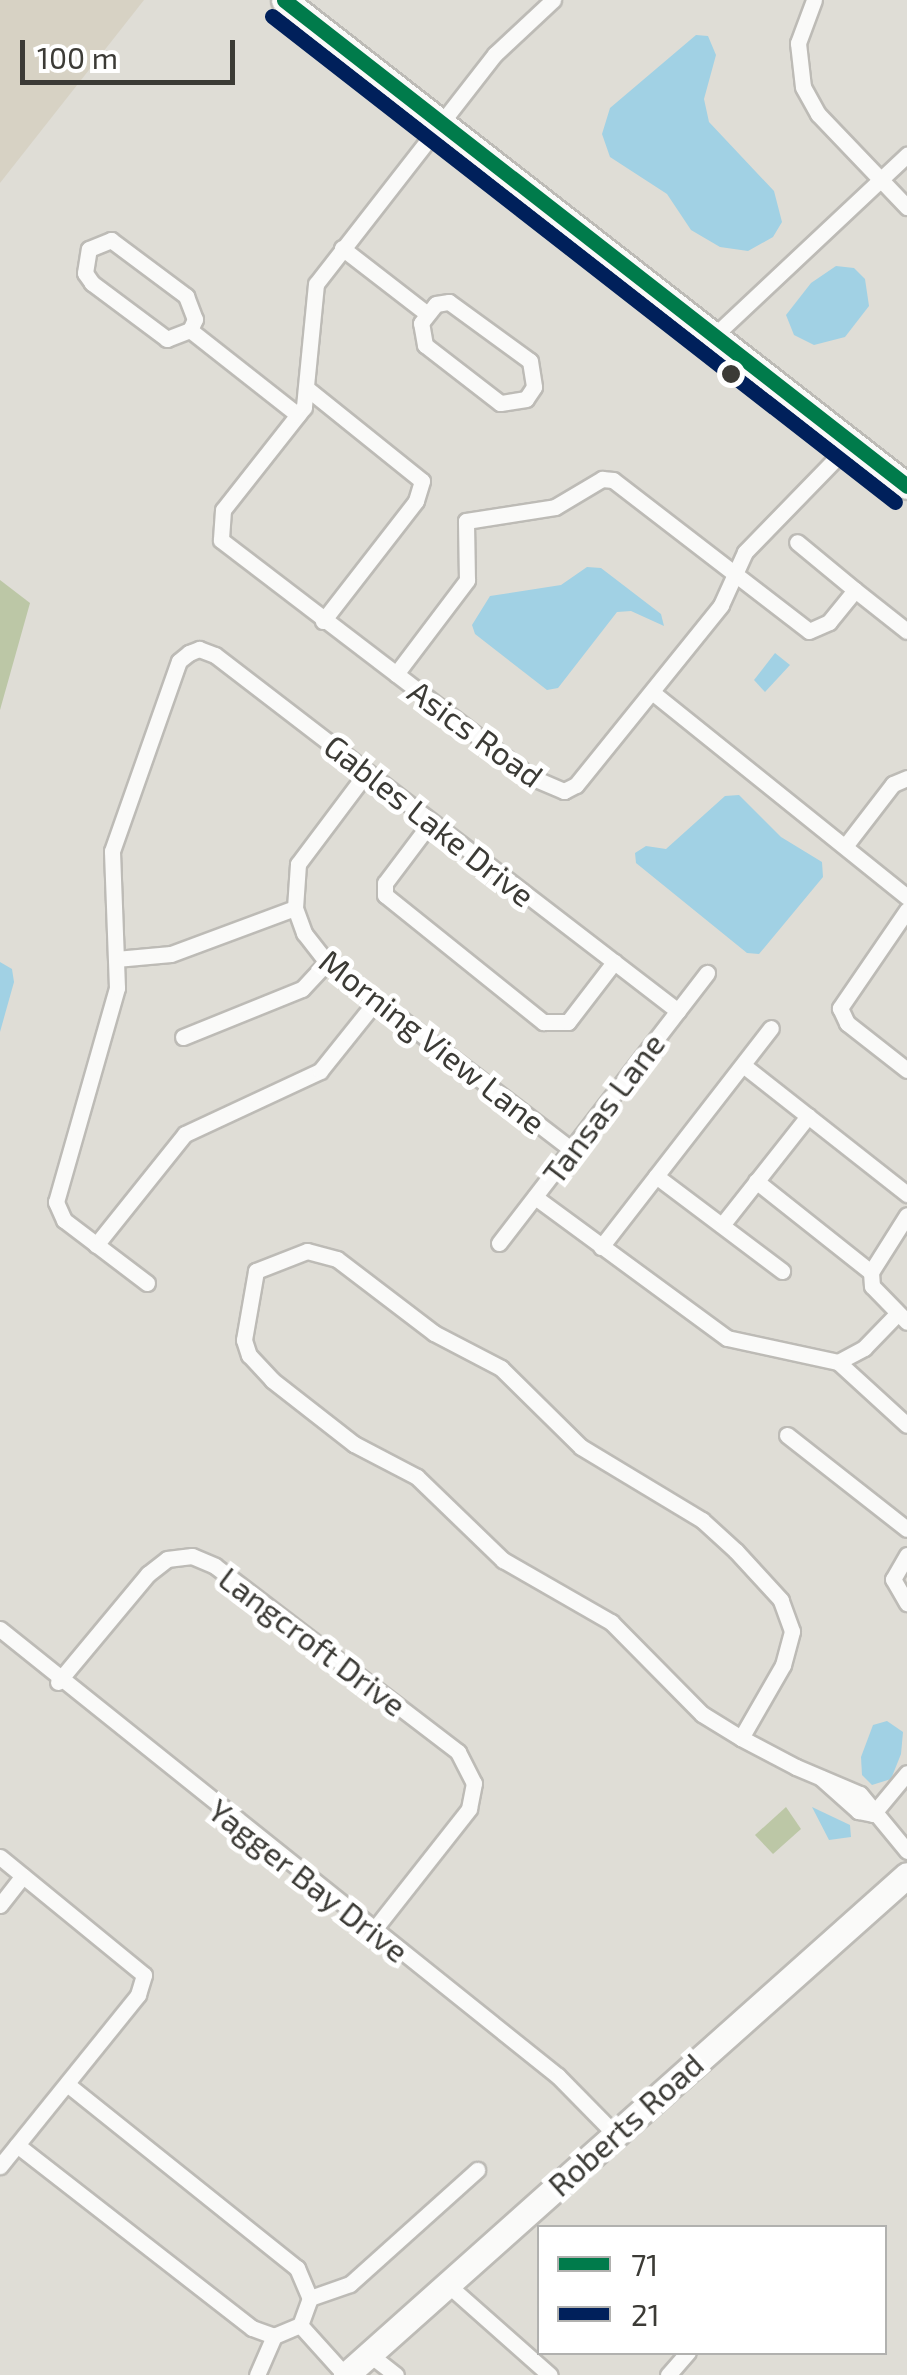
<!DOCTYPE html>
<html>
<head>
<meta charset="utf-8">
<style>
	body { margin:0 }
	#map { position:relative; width:907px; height:2375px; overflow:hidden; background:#dfddd6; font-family:"Exo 2",sans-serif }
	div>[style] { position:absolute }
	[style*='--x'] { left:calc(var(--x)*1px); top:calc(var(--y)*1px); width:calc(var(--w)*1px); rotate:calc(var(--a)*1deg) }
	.built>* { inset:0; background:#d7d2c4 }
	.green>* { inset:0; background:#bcc7a6 }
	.water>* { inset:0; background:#a1d1e4 }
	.roads { filter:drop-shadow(2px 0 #bdbbb6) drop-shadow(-2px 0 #bdbbb6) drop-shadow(0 2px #bdbbb6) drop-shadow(0 -2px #bdbbb6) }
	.minor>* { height:15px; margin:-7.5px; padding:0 7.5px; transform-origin:7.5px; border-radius:7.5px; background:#fafaf9 }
	.primary>* { height:25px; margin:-12.5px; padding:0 12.5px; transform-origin:12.5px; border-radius:12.5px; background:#fafaf9 }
	.bus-1>* { height:15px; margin:-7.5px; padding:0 7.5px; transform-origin:7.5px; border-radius:7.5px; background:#007b4b }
	.bus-2>* { height:15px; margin:-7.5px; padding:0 7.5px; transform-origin:7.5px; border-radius:7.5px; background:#00205b }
	.dots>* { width:28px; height:28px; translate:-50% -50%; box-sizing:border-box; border:5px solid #fff; border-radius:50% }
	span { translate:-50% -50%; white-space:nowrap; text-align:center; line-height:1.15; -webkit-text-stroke:10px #fff; paint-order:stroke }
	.street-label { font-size:32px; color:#3c3b36 }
	.legend { position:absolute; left:537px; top:2225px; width:350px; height:130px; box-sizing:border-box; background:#fff; border:2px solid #b1b1af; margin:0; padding:12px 18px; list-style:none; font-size:30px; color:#3c3b36 }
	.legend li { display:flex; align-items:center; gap:20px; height:50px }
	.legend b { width:50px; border:2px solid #b1b1af }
	.scale { position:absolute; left:20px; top:40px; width:215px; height:45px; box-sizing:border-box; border:5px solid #3c3b36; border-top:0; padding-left:12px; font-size:30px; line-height:35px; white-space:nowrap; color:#3c3b36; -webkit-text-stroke:8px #fff; paint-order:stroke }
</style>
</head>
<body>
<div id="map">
	<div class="built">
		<i style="clip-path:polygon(0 0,144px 0,0 183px)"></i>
	</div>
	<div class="green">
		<i style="clip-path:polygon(0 580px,30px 603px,0 710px)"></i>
		<i style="clip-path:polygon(786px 1807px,801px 1829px,773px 1854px,755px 1835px)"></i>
	</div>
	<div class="water">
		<i style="clip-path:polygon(696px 35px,708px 36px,716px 55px,704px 99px,709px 122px,774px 191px,782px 222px,773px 237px,748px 251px,720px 247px,691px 230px,667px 194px,610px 157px,602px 134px,610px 108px)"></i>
		<i style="clip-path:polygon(836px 266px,854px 268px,865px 279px,869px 306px,845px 337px,814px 345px,794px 335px,786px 315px,811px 283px)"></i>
		<i style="clip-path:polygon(587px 567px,601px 568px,661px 614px,664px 626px,631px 611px,617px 612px,558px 688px,547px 690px,475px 634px,472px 625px,490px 596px,561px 585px)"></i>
		<i style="clip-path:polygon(775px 653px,790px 665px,765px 692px,754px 680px)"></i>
		<i style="clip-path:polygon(739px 795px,781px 837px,822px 862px,823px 877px,759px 954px,747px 953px,636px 863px,635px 853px,646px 846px,666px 849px,725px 796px)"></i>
		<i style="clip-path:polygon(0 962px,12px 969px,14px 982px,0 1032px)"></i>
		<i style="clip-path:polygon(887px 1721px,903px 1732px,901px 1754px,891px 1779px,872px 1785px,862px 1775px,861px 1757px,873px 1725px)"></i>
		<i style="clip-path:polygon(812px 1807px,850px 1825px,851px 1837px,829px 1840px)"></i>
	</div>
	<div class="roads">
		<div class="minor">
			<i style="--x:553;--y:0;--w:79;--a:137"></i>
			<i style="--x:495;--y:54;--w:291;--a:127.9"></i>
			<i style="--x:316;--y:284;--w:124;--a:95.6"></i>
			<i style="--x:304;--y:407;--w:131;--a:128.2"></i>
			<i style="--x:223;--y:510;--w:30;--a:94"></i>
			<i style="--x:221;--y:540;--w:390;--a:37.4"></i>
			<i style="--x:531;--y:777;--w:36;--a:23"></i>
			<i style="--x:564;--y:791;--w:13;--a:-27"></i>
			<i style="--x:576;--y:785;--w:231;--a:-51.1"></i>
			<i style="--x:721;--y:605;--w:58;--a:-65.6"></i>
			<i style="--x:745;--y:552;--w:152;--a:-45.8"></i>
			<i style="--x:814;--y:0;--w:46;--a:110.4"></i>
			<i style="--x:798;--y:43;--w:44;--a:83.5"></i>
			<i style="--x:803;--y:87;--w:31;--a:61"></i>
			<i style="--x:818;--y:114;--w:129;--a:46.3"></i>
			<i style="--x:111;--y:240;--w:94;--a:36.7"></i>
			<i style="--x:186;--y:296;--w:25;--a:69"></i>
			<i style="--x:195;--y:319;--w:12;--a:114"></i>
			<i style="--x:190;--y:330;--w:25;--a:159"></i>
			<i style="--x:167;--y:339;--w:94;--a:-143.3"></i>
			<i style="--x:92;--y:283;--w:12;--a:-125"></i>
			<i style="--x:85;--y:273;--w:24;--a:-81"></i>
			<i style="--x:89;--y:249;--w:24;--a:-22"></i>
			<i style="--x:342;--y:248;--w:106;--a:37.7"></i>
			<i style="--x:449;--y:302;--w:100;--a:36.1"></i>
			<i style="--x:530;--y:361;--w:26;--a:81"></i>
			<i style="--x:534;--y:387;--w:14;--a:124"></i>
			<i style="--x:526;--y:399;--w:26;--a:171"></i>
			<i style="--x:500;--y:403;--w:95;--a:-142.3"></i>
			<i style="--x:425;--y:345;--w:22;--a:-100"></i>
			<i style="--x:421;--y:323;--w:24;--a:-52"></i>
			<i style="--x:436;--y:304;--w:13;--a:-9"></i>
			<i style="--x:190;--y:330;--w:137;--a:38.2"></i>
			<i style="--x:714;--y:336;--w:265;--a:-43.2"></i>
			<i style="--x:309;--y:390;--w:145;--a:38.8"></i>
			<i style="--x:422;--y:481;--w:21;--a:107"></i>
			<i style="--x:416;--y:501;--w:152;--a:127.8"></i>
			<i style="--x:855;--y:590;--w:66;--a:38.3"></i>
			<i style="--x:396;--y:674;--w:118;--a:-52.9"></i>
			<i style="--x:467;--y:580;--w:59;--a:-91"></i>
			<i style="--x:466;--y:521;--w:90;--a:-8.9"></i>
			<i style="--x:555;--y:507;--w:55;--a:-30.8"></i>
			<i style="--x:602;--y:479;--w:11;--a:5"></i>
			<i style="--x:613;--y:480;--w:247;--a:37.6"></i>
			<i style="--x:809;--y:631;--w:22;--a:-24"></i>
			<i style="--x:829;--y:622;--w:41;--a:-50.9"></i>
			<i style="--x:855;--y:590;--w:75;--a:-140.4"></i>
			<i style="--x:652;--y:692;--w:327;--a:38.8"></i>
			<i style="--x:367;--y:772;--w:115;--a:126.9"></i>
			<i style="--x:298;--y:864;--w:44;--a:93.9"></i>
			<i style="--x:295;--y:908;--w:27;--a:70"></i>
			<i style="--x:304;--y:933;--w:37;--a:52"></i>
			<i style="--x:327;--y:962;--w:307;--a:37.5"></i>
			<i style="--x:431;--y:822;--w:76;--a:127"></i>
			<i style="--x:385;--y:883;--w:12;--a:90"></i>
			<i style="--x:385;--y:895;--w:203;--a:38.8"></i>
			<i style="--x:543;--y:1022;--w:25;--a:0"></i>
			<i style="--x:568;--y:1022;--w:76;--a:-52.5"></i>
			<i style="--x:846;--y:845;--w:77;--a:-52.4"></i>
			<i style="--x:893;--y:784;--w:15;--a:-23"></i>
			<i style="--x:907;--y:910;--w:119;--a:124.4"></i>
			<i style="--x:840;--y:1008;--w:17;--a:65"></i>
			<i style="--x:847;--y:1023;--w:76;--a:38.1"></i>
			<i style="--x:116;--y:959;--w:55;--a:-5.2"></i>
			<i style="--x:171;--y:954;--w:132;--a:-20.4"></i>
			<i style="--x:183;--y:1037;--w:128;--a:-22"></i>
			<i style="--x:302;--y:989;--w:37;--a:-47"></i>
			<i style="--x:743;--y:1065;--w:209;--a:38.2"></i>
			<i style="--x:656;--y:1176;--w:158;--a:37"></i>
			<i style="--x:756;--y:1181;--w:147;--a:38.4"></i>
			<i style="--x:871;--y:1272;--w:14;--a:86"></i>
			<i style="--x:872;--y:1286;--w:50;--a:45.8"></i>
			<i style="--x:535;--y:1197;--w:238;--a:36.3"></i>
			<i style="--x:727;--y:1338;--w:114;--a:12.2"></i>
			<i style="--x:838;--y:1362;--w:30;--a:-28"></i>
			<i style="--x:864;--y:1348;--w:47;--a:-45.9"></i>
			<i style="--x:722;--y:1225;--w:139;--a:-51.7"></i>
			<i style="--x:499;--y:1243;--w:341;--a:-52.4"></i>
			<i style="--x:96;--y:1245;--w:142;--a:-51.3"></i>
			<i style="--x:185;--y:1134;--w:149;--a:-25"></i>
			<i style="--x:320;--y:1071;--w:90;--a:-51.3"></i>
			<i style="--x:601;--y:1247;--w:277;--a:-52.2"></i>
			<i style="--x:871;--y:1272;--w:67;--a:-57.7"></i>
			<i style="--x:147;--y:1283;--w:104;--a:-142.8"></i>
			<i style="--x:64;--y:1220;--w:20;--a:-114"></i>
			<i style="--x:56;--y:1202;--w:223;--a:-74.1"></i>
			<i style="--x:117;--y:988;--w:137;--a:-92.1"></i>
			<i style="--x:112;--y:851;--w:201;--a:-70.6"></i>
			<i style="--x:179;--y:661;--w:13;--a:-39"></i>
			<i style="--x:189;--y:653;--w:11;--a:-22"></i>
			<i style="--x:199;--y:649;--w:17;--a:21"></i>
			<i style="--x:215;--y:655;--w:584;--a:37.56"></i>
			<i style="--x:838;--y:1362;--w:93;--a:42.4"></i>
			<i style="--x:787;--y:1435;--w:152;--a:38.1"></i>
			<i style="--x:907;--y:1555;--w:28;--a:120"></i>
			<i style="--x:893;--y:1579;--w:28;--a:60"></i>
			<i style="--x:0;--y:1629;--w:715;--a:38.7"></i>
			<i style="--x:558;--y:2076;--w:80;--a:45.5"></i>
			<i style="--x:58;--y:1682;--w:141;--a:-50.2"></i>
			<i style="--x:148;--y:1574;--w:24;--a:-38"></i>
			<i style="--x:167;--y:1559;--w:25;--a:-7"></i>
			<i style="--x:192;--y:1556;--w:25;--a:23"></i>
			<i style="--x:215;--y:1566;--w:306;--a:37.4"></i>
			<i style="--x:458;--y:1752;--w:35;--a:63"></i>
			<i style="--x:474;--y:1783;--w:26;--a:101"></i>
			<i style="--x:469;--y:1809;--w:155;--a:128.2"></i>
			<i style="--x:741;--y:1738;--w:84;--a:-60.1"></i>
			<i style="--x:783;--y:1665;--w:35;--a:-75"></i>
			<i style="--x:792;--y:1631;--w:33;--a:-110"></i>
			<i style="--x:781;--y:1600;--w:67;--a:-132.6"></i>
			<i style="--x:736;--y:1551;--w:46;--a:-137.6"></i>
			<i style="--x:702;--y:1520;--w:141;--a:-148.9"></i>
			<i style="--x:581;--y:1447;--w:112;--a:-135.4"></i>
			<i style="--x:501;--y:1368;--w:76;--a:-152.4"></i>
			<i style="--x:434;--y:1333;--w:122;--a:-142.7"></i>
			<i style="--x:337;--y:1259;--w:31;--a:-165"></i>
			<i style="--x:307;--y:1251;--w:55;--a:158.6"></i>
			<i style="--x:256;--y:1271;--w:70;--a:99.9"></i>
			<i style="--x:244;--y:1340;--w:16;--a:72"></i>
			<i style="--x:249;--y:1355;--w:34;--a:47"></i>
			<i style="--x:272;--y:1380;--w:104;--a:38"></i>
			<i style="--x:354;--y:1444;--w:71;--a:27.6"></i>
			<i style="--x:417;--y:1477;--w:120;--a:44"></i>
			<i style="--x:503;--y:1560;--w:125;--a:29.9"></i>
			<i style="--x:611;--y:1622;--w:129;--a:45.3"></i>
			<i style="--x:702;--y:1714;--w:46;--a:31.6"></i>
			<i style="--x:741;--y:1738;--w:62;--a:27.8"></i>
			<i style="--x:796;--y:1767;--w:69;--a:22.9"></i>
			<i style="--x:860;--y:1794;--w:74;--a:50.5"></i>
			<i style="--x:821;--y:1778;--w:50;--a:41.7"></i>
			<i style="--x:858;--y:1811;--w:15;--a:11"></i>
			<i style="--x:873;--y:1814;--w:53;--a:-50.3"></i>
			<i style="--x:0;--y:1857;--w:186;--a:39.3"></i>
			<i style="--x:144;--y:1975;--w:21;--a:107"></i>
			<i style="--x:138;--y:1995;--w:220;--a:128.9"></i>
			<i style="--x:0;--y:1905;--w:37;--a:-52"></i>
			<i style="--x:67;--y:2084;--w:295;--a:38.7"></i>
			<i style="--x:297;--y:2268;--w:33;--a:67"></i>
			<i style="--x:310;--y:2298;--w:29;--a:110"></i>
			<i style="--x:300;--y:2325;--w:67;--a:48"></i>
			<i style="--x:17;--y:2145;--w:298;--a:37.9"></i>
			<i style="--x:252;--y:2328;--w:23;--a:20"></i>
			<i style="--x:274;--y:2336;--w:28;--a:-23"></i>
			<i style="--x:447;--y:2284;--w:137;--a:41.5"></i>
			<i style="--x:310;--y:2298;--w:42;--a:-19.3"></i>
			<i style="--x:350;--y:2284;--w:171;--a:-41.9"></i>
			<i style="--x:369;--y:2354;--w:34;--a:38"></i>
			<i style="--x:257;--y:2375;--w:43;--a:-66.4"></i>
			<i style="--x:668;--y:2375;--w:30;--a:-49"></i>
		</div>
		<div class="primary">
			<i style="--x:284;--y:0;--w:790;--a:37.96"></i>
			<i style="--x:346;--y:2375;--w:751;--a:-41.71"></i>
		</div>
	</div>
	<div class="bus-1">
		<i style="--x:284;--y:0;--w:790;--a:37.96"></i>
	</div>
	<div class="bus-2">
		<i style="--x:272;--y:16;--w:790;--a:37.96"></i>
	</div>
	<div class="dots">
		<i style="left:731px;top:374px;background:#3c3b36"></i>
	</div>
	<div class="street-label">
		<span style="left:476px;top:733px;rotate:36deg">Asics Road</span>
		<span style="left:430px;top:820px;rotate:38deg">Gables Lake Drive</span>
		<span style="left:433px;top:1041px;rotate:38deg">Morning View Lane</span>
		<span style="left:603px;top:1108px;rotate:-53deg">Tansas Lane</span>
		<span style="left:313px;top:1641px;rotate:37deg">Langcroft Drive</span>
		<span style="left:309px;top:1880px;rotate:38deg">Yagger Bay Drive</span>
		<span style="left:625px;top:2124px;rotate:-42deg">Roberts Road</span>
	</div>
	<ul class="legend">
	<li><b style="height:12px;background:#007b4b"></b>71</li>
	<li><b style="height:12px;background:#00205b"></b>21</li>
	</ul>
	<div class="scale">100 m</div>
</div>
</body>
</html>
